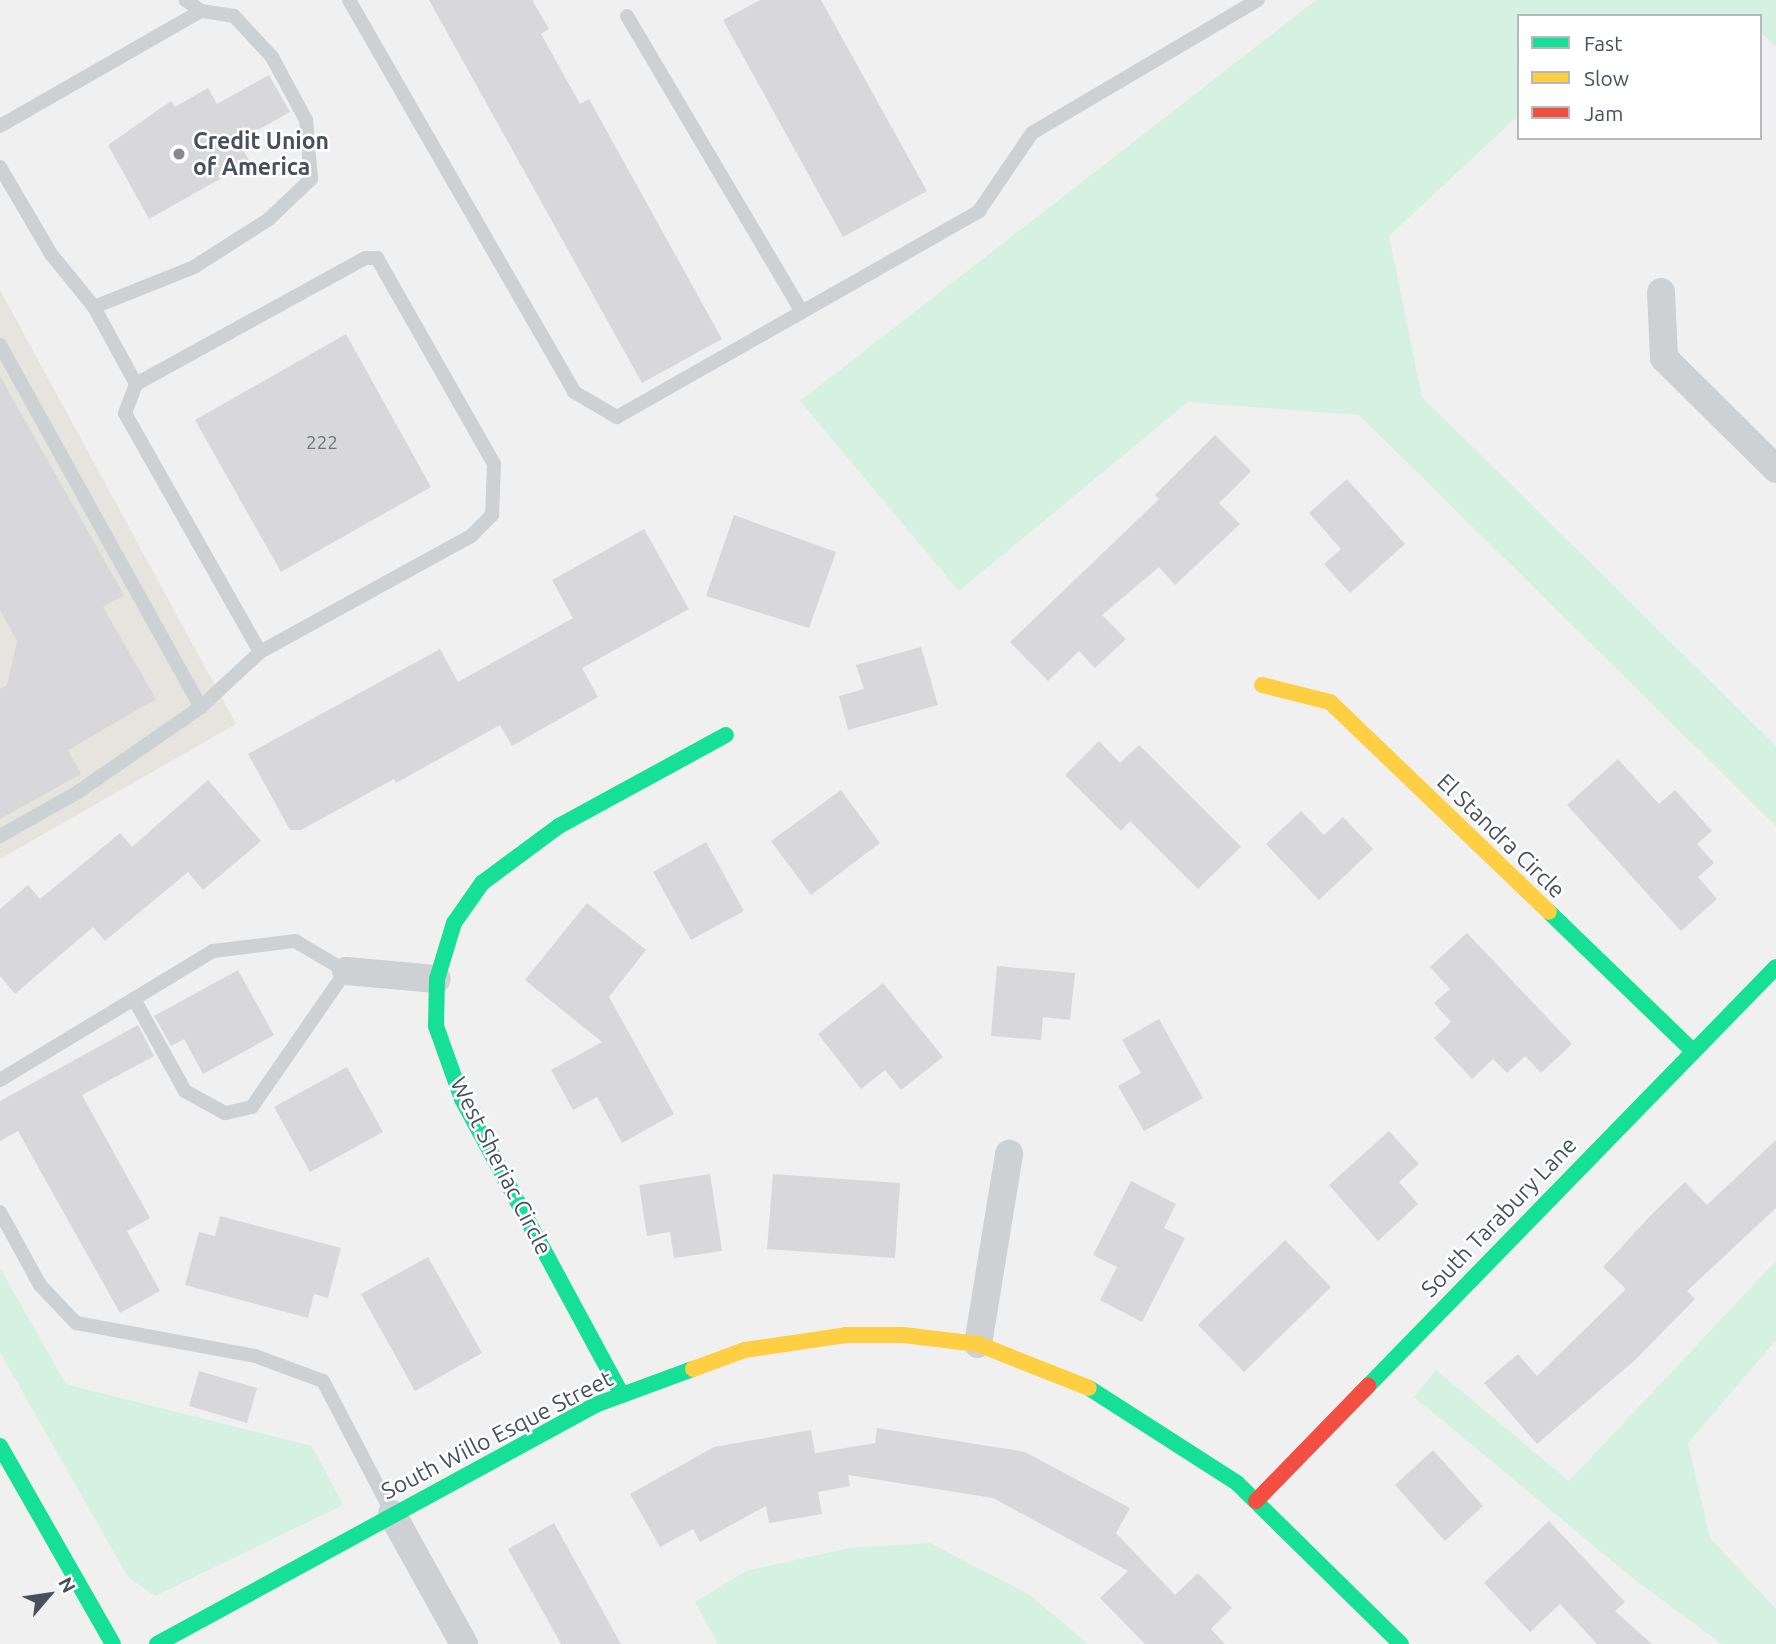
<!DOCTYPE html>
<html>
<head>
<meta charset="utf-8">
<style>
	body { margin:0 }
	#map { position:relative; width:1776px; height:1644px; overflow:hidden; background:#f1f0f0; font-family:Ubuntu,sans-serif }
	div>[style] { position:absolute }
	.commercial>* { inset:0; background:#e6e4de }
	.green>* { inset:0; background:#d4f1e1 }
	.building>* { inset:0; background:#d8d8da }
	.lane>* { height:14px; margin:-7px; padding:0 7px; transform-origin:7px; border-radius:7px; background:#ced1d4 }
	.street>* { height:28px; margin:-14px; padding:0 14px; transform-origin:14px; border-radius:14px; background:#ced1d4 }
	.fast>* { height:16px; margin:-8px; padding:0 8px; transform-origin:8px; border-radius:8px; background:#16e098 }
	.slow>* { height:16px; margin:-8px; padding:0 8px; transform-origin:8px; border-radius:8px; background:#ffcf43 }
	.jam>* { height:16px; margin:-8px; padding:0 8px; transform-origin:8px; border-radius:8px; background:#f24e42 }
	.dots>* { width:19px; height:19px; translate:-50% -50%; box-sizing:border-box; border:4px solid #fff; border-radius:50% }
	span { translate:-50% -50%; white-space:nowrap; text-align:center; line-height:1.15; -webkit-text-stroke:5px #fff; paint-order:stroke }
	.number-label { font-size:19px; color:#6d747e }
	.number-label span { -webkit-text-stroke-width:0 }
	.poi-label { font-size:23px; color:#47515e; font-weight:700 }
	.left { translate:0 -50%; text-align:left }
	.street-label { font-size:23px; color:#47515e }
	.legend { position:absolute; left:1517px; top:14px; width:245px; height:126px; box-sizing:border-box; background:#fff; border:2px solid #b5b9bf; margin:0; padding:9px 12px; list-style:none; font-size:21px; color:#47515e }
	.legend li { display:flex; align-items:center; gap:14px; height:35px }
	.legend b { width:35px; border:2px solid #b5b9bf }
	.north { position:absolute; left:14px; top:1560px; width:70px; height:70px; -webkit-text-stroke:5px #fff; paint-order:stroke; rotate:61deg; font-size:19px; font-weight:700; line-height:28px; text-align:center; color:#47515e }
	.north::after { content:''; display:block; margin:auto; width:24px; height:32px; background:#47515e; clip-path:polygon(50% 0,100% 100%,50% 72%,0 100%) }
</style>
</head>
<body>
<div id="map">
	<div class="commercial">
		<div style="clip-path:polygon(0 290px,236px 724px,0 859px)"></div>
	</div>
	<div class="green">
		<div style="clip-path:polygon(1316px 0,1776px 0,1776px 47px,1760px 32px,1760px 16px,1519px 16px,1519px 115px,1389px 236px,1422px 397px,1776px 746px,1776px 826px,1359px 415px,1188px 402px,959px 591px,800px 401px)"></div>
		<div style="clip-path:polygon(1776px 1261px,1776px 1340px,1688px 1443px,1710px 1538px,1776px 1609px,1776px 1644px,1722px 1644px,1635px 1580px,1414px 1397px,1436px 1370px,1569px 1481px)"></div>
		<div style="clip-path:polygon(0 1268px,66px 1384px,312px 1446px,343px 1505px,155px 1596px,128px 1577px,0 1352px)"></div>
		<div style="clip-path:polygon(930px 1543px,1030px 1595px,1088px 1644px,718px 1644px,695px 1602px,746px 1571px,849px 1548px)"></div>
	</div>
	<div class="building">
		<div style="clip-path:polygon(429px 0,532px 0,549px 29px,541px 34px,580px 104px,589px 99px,722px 339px,642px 383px)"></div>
		<div style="clip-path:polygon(760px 0,821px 0,927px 191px,843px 237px,723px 20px)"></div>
		<div style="clip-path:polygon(269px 75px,290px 112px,238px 141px,250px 162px,149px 219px,108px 145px,171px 101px,175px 107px,208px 88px,217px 104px)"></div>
		<div style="clip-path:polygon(346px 334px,431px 487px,281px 572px,195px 420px)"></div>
		<div style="clip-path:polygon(0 376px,124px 595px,103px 607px,156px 699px,68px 750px,81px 774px,0 819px,0 689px,7px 685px,17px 641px,0 610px)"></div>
		<div style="clip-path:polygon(1215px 435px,1251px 471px,1219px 503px,1240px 524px,1175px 585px,1159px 567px,1102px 615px,1126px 639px,1095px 668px,1079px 651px,1048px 681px,1010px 642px,1159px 499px,1155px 495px)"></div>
		<div style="clip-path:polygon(1347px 479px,1405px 544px,1350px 593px,1324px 564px,1341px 549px,1309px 513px)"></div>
		<div style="clip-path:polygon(734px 515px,836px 552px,809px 628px,706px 596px)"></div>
		<div style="clip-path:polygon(644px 529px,689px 609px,582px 668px,598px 697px,512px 746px,500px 725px,396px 783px,394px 779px,301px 830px,290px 830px,248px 754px,440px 649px,458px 682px,573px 618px,552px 580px)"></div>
		<div style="clip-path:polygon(921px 647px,938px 705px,848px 730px,839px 696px,864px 689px,856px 665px)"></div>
		<div style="clip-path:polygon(1099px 741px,1120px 763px,1139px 745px,1241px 847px,1198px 889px,1130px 821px,1121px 831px,1065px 775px)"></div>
		<div style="clip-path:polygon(1618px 759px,1659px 804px,1675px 790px,1712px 831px,1697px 844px,1714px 863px,1698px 877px,1717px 899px,1681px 931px,1567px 805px)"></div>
		<div style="clip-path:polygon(208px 780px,261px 841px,203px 890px,188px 872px,105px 941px,93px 927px,15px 994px,0 976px,0 909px,28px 885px,40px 899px,120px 833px,132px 847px)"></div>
		<div style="clip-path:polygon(841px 790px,880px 843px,811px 895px,771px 841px)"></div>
		<div style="clip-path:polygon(1301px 811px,1324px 835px,1343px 817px,1373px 849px,1319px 900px,1266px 844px)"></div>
		<div style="clip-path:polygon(706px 842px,744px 911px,691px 940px,653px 872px)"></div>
		<div style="clip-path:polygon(587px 903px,646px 950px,609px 997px,674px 1114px,622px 1143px,597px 1097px,573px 1110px,551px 1070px,602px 1042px,525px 980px)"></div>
		<div style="clip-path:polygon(1467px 933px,1572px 1044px,1541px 1073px,1525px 1056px,1507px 1073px,1493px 1059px,1472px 1079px,1434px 1038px,1451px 1022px,1434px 1003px,1450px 989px,1430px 967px)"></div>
		<div style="clip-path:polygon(997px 966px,1075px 973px,1070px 1020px,1043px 1017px,1041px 1040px,991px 1036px)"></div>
		<div style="clip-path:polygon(238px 970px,274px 1035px,203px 1074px,184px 1039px,171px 1046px,154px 1016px)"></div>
		<div style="clip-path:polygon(883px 983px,943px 1057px,901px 1090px,885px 1070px,861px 1089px,818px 1034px)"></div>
		<div style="clip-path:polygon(1159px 1019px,1203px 1098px,1144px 1131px,1118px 1086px,1141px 1073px,1122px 1040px)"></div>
		<div style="clip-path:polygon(138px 1025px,154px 1056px,82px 1095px,150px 1218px,127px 1231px,160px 1291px,120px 1313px,18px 1131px,0 1141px,0 1101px)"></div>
		<div style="clip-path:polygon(347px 1067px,383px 1132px,310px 1172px,274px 1107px)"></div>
		<div style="clip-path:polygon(1389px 1131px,1419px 1164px,1399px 1182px,1418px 1204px,1378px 1241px,1329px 1185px)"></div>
		<div style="clip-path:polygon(1776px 1140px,1776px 1208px,1687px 1291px,1695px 1299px,1634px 1361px,1537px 1444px,1484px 1383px,1518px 1354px,1537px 1376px,1626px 1289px,1603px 1267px,1652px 1214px,1685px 1182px,1707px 1205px)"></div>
		<div style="clip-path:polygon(710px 1174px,722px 1251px,674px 1258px,670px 1232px,647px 1236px,639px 1185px)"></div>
		<div style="clip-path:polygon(773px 1174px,900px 1183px,895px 1258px,767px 1249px)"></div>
		<div style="clip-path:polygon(1131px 1181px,1176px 1204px,1164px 1228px,1185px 1238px,1142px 1322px,1100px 1300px,1117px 1267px,1093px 1255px)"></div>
		<div style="clip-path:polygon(220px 1216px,341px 1248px,328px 1298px,314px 1294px,308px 1318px,185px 1285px,199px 1232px,215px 1236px)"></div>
		<div style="clip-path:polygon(1285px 1240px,1331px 1287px,1244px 1372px,1198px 1325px)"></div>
		<div style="clip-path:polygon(428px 1257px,482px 1353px,415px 1391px,361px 1294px)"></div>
		<div style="clip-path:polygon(199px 1371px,257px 1388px,247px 1423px,189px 1406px)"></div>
		<div style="clip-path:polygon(877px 1428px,1025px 1452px,1130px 1508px,1116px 1533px,1175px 1595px,1198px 1573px,1232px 1608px,1211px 1629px,1225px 1644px,1145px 1644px,1100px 1598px,1128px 1571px,993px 1498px,848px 1475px,850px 1486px,818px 1492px,822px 1514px,769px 1523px,766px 1506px,700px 1542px,693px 1529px,660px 1547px,630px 1494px,714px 1447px,811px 1430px,815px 1453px,875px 1443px)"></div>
		<div style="clip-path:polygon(1433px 1450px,1483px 1506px,1445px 1541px,1395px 1485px)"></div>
		<div style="clip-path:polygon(1549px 1521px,1625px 1602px,1615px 1611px,1652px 1644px,1597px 1644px,1560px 1604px,1530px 1632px,1484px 1583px)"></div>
		<div style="clip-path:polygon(554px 1523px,621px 1644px,561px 1644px,508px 1549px)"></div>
	</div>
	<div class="lane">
		<div style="left:349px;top:0;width:452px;rotate:60.1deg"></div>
		<div style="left:574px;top:392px;width:50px;rotate:30.2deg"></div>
		<div style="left:617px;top:417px;width:417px;rotate:-29.6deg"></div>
		<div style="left:979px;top:211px;width:94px;rotate:-55.8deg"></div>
		<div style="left:1032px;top:133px;width:262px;rotate:-30.5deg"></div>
		<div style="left:627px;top:16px;width:344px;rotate:59.4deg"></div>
		<div style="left:0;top:126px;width:232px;rotate:-29.8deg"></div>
		<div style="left:0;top:167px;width:101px;rotate:59.6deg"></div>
		<div style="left:51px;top:254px;width:68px;rotate:50.9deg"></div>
		<div style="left:94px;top:307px;width:108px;rotate:-21.8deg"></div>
		<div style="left:194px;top:267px;width:89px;rotate:-32.6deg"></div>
		<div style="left:269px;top:219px;width:58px;rotate:-43.6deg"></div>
		<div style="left:311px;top:179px;width:59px;rotate:-94.8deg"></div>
		<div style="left:306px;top:120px;width:72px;rotate:-118.4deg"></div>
		<div style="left:272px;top:57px;width:56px;rotate:-132.8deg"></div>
		<div style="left:234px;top:16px;width:33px;rotate:-171deg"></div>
		<div style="left:201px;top:11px;width:19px;rotate:-144deg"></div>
		<div style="left:94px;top:307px;width:88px;rotate:61.4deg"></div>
		<div style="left:136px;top:384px;width:261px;rotate:-28.8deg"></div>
		<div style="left:365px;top:258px;width:12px"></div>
		<div style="left:377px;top:258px;width:237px;rotate:60.4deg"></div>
		<div style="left:494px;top:464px;width:51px;rotate:92.2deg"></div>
		<div style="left:492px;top:515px;width:30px;rotate:135deg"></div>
		<div style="left:471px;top:536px;width:241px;rotate:151.2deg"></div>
		<div style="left:260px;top:652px;width:274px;rotate:-119.5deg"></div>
		<div style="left:125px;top:413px;width:31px;rotate:-69deg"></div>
		<div style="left:0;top:345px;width:414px;rotate:61deg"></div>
		<div style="left:201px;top:707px;width:150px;rotate:145.4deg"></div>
		<div style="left:78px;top:792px;width:90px;rotate:150.6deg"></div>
		<div style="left:201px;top:707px;width:81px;rotate:-43deg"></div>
		<div style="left:0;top:1080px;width:249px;rotate:-31.2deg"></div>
		<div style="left:213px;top:951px;width:83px;rotate:-7deg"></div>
		<div style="left:295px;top:941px;width:59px;rotate:30.5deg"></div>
		<div style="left:346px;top:971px;width:165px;rotate:124.7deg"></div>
		<div style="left:252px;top:1107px;width:28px;rotate:167deg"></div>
		<div style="left:225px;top:1113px;width:46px;rotate:-151.2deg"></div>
		<div style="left:185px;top:1091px;width:105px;rotate:-119deg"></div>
		<div style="left:0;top:1212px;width:83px;rotate:61.3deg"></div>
		<div style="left:40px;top:1285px;width:52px;rotate:46.5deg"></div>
		<div style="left:76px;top:1323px;width:182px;rotate:10.4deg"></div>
		<div style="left:255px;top:1356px;width:72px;rotate:20.2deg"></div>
		<div style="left:323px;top:1381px;width:149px;rotate:62.4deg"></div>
	</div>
	<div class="street">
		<div style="left:1661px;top:292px;width:66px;rotate:87.4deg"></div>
		<div style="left:1664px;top:358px;width:158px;rotate:44.7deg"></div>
		<div style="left:346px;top:971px;width:91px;rotate:5deg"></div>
		<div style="left:978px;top:1344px;width:193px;rotate:-80.7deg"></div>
		<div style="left:392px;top:1514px;width:149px;rotate:61deg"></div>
	</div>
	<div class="fast">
		<div style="left:1549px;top:912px;width:200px;rotate:44deg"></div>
		<div style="left:1368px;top:1386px;width:585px;rotate:-45.76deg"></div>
		<div style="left:1089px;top:1388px;width:176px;rotate:32.7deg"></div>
		<div style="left:1237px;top:1483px;width:230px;rotate:44.5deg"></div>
		<div style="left:622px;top:1395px;width:336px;rotate:-118.4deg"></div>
		<div style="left:462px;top:1099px;width:77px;rotate:-109.6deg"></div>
		<div style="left:436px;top:1026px;width:47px;rotate:-88.8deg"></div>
		<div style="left:437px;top:979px;width:59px;rotate:-73.1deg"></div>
		<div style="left:454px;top:923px;width:49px;rotate:-55deg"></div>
		<div style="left:482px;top:883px;width:96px;rotate:-36.5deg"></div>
		<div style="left:559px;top:826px;width:190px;rotate:-28.6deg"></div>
		<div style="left:0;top:1446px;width:228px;rotate:60.3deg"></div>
		<div style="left:157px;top:1644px;width:499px;rotate:-28.6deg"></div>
		<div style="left:595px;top:1405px;width:104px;rotate:-20.2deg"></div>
	</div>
	<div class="slow">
		<div style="left:1262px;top:685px;width:70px;rotate:14deg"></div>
		<div style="left:1330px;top:702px;width:303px;rotate:43.8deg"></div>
		<div style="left:693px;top:1369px;width:55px;rotate:-20.1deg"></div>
		<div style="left:745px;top:1350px;width:102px;rotate:-8.4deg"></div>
		<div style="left:846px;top:1335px;width:57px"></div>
		<div style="left:903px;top:1335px;width:76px;rotate:6.8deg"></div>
		<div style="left:978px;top:1344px;width:119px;rotate:21.6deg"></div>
	</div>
	<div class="jam">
		<div style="left:1256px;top:1501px;width:161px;rotate:-45.8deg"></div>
	</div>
	<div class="dots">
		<div style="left:179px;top:154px;background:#828991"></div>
	</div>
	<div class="number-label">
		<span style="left:322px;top:443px">222</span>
	</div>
	<div class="poi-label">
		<span class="left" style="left:193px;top:154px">Credit Union<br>of America</span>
	</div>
	<div class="street-label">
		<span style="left:1501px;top:836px;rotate:44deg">El Standra Circle</span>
		<span style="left:501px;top:1166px;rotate:63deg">West Sheriac Circle</span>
		<span style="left:1499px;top:1217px;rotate:-46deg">South Tarabury Lane</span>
		<span style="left:497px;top:1435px;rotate:-27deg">South Willo Esque Street</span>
	</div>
	<ul class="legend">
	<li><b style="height:9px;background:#16e098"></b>Fast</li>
	<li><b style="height:9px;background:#ffcf43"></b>Slow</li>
	<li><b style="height:9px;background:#f24e42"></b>Jam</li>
	</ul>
	<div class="north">N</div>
</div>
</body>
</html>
